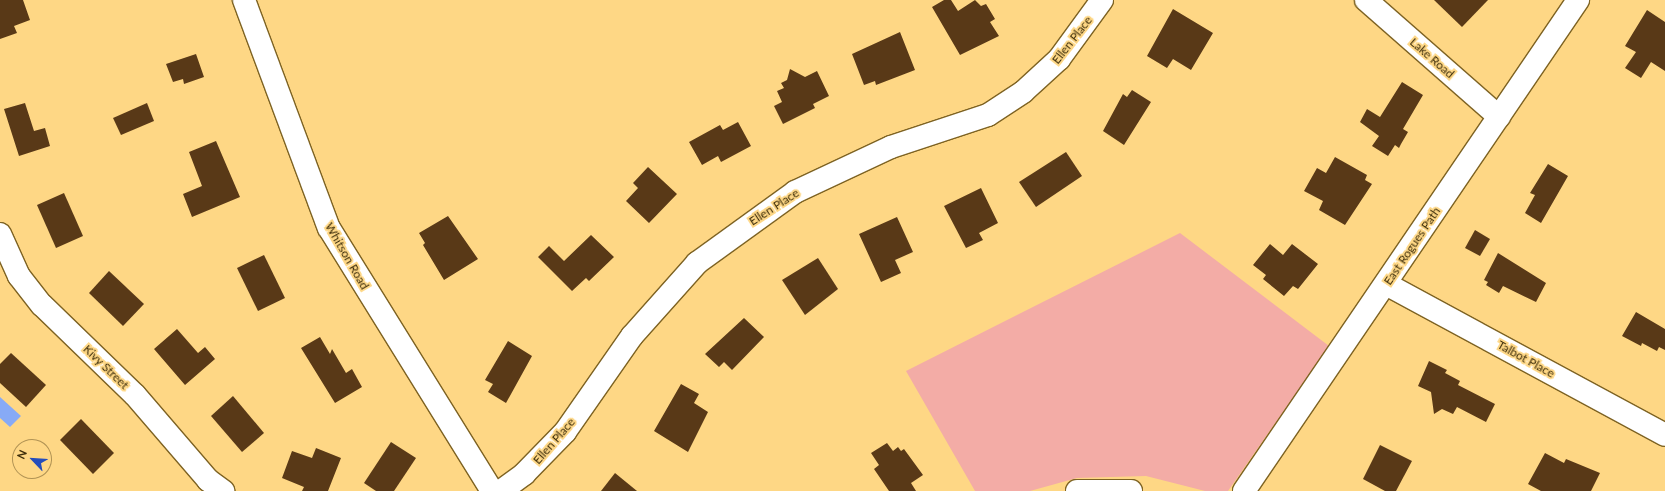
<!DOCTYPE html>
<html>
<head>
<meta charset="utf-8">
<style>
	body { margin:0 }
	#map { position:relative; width:1665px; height:491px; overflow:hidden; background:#fed785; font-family:Lato,sans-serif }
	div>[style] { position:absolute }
	.green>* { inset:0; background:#f3aca6 }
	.water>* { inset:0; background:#87aaf6 }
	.building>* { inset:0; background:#593917 }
	.roads { filter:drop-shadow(1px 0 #7e6323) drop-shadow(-1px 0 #7e6323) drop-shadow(0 1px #7e6323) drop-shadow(0 -1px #7e6323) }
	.minor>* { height:22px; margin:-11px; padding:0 11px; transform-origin:11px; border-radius:11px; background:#fff }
	.tertiary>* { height:22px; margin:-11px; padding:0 11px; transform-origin:11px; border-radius:11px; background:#fff }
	span { translate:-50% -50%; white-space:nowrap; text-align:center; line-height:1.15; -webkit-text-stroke:4px #fed785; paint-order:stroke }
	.street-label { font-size:12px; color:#3e2e0b }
	.north { position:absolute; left:12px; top:439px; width:40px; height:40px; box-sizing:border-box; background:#fed785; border:1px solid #b19354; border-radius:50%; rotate:295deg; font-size:11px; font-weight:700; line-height:16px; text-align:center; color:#3e2e0b }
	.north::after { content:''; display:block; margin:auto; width:14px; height:18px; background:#254dbb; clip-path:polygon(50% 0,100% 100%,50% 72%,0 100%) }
</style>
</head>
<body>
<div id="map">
	<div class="green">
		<div style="clip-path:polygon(1180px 233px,1329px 346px,1228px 491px,1205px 491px,1146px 476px,1077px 478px,1030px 491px,975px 491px,906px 371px)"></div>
	</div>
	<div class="water">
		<div style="clip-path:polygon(0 397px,21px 416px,10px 427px,0 418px)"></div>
	</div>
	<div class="building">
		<div style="clip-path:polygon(0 0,23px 0,30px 20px,14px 26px,17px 33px,0 39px)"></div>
		<div style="clip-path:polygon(944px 0,951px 0,958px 11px,975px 0,981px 6px,986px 4px,995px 19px,990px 22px,999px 36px,960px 55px,932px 7px)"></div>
		<div style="clip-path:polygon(1434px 0,1488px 0,1462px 27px)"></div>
		<div style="clip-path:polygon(1173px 9px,1213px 33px,1191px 70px,1173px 59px,1167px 68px,1147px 56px)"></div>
		<div style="clip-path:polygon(1647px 10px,1665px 22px,1665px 71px,1651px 62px,1641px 78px,1625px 68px,1636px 52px,1625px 46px)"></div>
		<div style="clip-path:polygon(900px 32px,915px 70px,876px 85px,875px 81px,864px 85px,852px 54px)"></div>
		<div style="clip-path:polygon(196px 54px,204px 77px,184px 84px,183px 79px,173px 82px,166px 64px)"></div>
		<div style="clip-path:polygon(790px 69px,805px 77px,817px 71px,829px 96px,813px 104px,815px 108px,783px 124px,774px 106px,782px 102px,777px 91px,784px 88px,781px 83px,787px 80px)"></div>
		<div style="clip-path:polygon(1402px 82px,1423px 95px,1403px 129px,1408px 132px,1401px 144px,1399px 148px,1395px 145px,1388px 156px,1372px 146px,1379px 136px,1360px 122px,1367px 109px,1380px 117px)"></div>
		<div style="clip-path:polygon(1132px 90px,1151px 102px,1124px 145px,1103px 131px,1123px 94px,1127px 97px)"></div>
		<div style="clip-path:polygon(25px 103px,34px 131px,45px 128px,50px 146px,19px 156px,4px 109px)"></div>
		<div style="clip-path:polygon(147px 103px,154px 121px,121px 135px,113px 118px)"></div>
		<div style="clip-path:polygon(738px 122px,751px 146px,721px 162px,718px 156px,702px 165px,689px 142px,720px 125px,723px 130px)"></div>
		<div style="clip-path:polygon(216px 141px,240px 197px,192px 217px,183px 194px,202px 186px,189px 152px)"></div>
		<div style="clip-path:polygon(1066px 152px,1082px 176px,1036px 207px,1019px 182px)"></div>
		<div style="clip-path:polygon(1335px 157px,1367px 175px,1365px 180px,1372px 184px,1345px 225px,1319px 210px,1323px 201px,1304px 191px,1317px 168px,1326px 173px)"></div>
		<div style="clip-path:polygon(1548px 164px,1568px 176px,1541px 223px,1525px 213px,1535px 195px,1530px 193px)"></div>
		<div style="clip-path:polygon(648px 167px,677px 194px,649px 223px,626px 201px,638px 188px,633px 183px)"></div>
		<div style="clip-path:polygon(981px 188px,998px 223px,979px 233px,983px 240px,966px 248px,944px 206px)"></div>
		<div style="clip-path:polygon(64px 193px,83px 236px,56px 248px,37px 205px)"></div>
		<div style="clip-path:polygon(448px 216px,478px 259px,444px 280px,423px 245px,425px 243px,419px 233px)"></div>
		<div style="clip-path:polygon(897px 217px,913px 252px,895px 260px,901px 273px,881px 282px,859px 234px)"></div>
		<div style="clip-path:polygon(1475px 230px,1490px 239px,1480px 256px,1465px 248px)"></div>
		<div style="clip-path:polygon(591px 235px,614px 257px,589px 281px,586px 278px,572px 291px,538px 257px,549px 246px,564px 261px)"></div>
		<div style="clip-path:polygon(1270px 244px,1283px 255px,1292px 244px,1318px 264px,1298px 289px,1293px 286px,1284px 296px,1263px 279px,1266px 275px,1253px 265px)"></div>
		<div style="clip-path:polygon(1498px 253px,1546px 283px,1536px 302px,1503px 286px,1499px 293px,1486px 285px,1488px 282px,1484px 280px)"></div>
		<div style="clip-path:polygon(264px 255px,285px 298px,258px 311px,237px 268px)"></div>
		<div style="clip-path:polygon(818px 258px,838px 289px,805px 315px,782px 280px)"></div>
		<div style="clip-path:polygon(109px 271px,144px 304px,123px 326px,89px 293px)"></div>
		<div style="clip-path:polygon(1636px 312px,1665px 329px,1665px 350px,1659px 347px,1657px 351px,1642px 343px,1641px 346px,1622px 336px)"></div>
		<div style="clip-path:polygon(744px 318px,764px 337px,732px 370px,724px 362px,719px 367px,705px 354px)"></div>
		<div style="clip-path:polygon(177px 329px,198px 353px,205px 347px,215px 359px,185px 385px,154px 349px)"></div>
		<div style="clip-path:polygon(320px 337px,330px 354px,332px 349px,346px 373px,352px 369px,362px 387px,335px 403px,301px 348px)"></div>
		<div style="clip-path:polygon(508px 341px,532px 356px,506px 403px,488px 392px,493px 384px,485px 380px)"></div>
		<div style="clip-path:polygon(11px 353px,46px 385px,26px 407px,0 383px,0 364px)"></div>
		<div style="clip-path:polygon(1429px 361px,1447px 370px,1445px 373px,1460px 381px,1458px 385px,1495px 404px,1486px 422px,1457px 407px,1453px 414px,1442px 409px,1434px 414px,1431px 392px,1418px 386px)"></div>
		<div style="clip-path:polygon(681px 384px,699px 394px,694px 403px,708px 412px,688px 452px,654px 431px)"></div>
		<div style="clip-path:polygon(233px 396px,264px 433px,242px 452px,211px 416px)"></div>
		<div style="clip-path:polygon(81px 419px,114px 453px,93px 474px,60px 440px)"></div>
		<div style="clip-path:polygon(391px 442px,416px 458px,394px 491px,376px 491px,364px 483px)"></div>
		<div style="clip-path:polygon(887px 443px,893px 451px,898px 447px,901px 451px,904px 449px,923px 475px,911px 483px,916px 491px,889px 491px,874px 469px,879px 465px,871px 453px)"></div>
		<div style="clip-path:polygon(1380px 445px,1412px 461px,1396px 491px,1385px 491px,1363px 479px)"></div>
		<div style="clip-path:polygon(316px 448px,341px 458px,328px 491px,302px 491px,304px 487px,282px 478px,292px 451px,312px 458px)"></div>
		<div style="clip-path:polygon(1545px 453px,1564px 463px,1566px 459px,1600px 473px,1591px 491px,1541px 491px,1528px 484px)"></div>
		<div style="clip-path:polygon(615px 473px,637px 491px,601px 491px)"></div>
	</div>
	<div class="roads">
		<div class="minor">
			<div style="left:244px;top:0;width:243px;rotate:69.6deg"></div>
			<div style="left:329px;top:228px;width:309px;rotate:58.2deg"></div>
			<div style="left:1366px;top:0;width:177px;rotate:41.3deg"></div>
			<div style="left:0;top:234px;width:46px;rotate:65.7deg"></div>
			<div style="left:19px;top:276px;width:37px;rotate:52deg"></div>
			<div style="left:42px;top:305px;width:129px;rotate:44.1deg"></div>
			<div style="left:135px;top:395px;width:112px;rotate:49.3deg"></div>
			<div style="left:208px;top:480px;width:19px;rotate:36deg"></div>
			<div style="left:1386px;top:284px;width:317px;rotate:28.4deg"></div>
			<div style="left:501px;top:491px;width:29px;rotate:-36deg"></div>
			<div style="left:524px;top:474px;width:59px;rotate:-45.7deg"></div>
			<div style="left:565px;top:432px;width:117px;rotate:-55.1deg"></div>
			<div style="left:632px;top:336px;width:98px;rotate:-48.3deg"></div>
			<div style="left:697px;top:263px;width:121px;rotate:-35.9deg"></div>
			<div style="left:795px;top:192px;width:106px;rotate:-25.1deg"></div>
			<div style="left:891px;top:147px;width:102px;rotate:-18.3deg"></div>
			<div style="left:988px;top:115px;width:42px;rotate:-33.3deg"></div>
			<div style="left:1023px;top:92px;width:49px;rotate:-42.5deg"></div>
			<div style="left:1059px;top:59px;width:73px;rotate:-53.9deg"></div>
			<div style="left:1077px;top:491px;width:54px"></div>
		</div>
		<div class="tertiary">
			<div style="left:1244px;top:491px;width:594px;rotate:-55.77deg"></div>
		</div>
	</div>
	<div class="street-label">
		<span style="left:1072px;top:40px;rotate:-52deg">Ellen Place</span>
		<span style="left:1432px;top:58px;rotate:41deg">Lake Road</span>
		<span style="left:774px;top:207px;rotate:-33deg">Ellen Place</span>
		<span style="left:1412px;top:246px;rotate:-56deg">East Rogues Path</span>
		<span style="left:347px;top:256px;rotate:60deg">Whitson Road</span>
		<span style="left:1526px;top:359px;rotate:29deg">Talbot Place</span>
		<span style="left:106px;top:367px;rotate:44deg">Kivy Street</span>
		<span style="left:554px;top:441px;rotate:-49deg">Ellen Place</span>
	</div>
	<div class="north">N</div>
</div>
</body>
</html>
